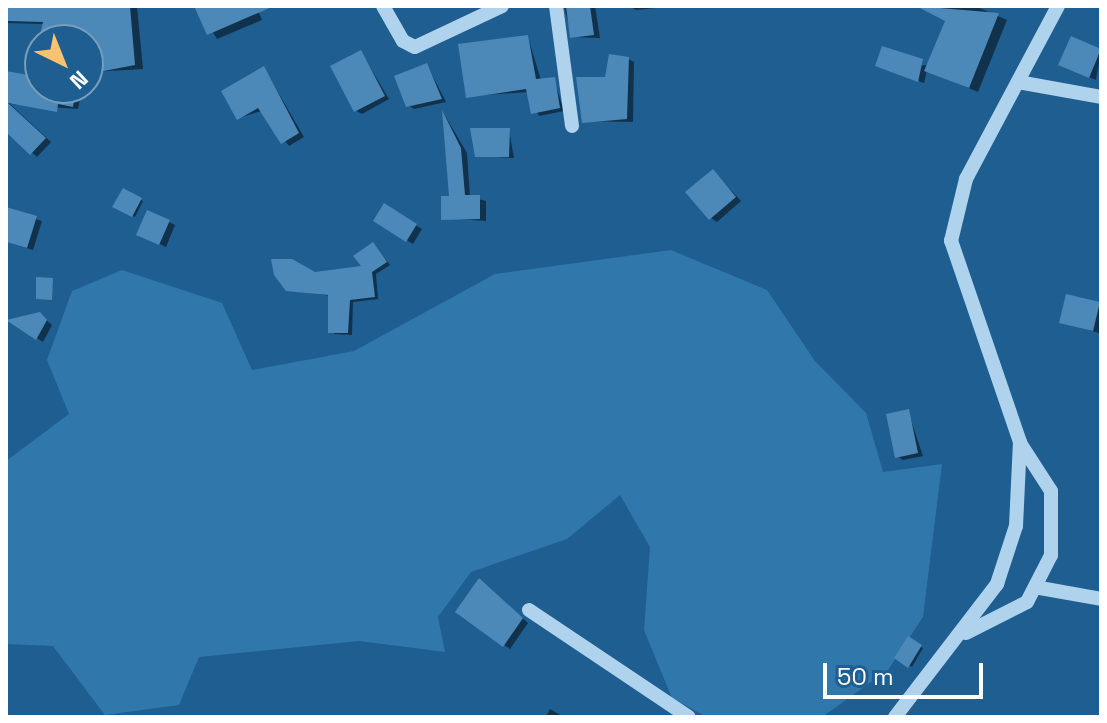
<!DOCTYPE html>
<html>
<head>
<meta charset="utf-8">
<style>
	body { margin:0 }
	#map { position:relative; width:1107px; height:723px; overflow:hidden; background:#1f5e90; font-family:"Space Grotesk",sans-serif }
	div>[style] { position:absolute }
	.green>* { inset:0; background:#3077ac }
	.shadow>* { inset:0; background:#0007 }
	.building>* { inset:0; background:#4c89b9 }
	.minor>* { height:14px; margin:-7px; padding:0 7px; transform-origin:7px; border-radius:7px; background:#b0d3ed }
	span { translate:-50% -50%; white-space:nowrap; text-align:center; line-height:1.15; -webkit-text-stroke:7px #1f5e90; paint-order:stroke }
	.frame { position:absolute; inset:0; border:8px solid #fff; pointer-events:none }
	.north { position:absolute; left:24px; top:24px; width:80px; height:80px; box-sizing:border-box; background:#1f5e90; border:2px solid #799ebc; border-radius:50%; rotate:137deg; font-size:22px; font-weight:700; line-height:32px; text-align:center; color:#fff }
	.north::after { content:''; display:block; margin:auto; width:28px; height:36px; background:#fbc270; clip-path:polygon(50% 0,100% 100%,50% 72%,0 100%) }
	.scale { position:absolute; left:823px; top:663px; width:160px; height:36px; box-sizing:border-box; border:4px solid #fff; border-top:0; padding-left:10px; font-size:24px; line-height:28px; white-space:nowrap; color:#fff; -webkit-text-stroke:6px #1f5e90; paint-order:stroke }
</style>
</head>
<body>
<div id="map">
	<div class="green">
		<div style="clip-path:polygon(671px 250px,767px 290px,815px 361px,866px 413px,883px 472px,942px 464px,923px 617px,888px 670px,822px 717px,707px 717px,672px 698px,644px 630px,650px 547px,620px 495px,567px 539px,471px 572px,438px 617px,445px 652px,359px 641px,199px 657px,179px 705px,105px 715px,53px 646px,6px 644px,6px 461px,69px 414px,47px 360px,72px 291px,122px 270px,222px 303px,252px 370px,354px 351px,495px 274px)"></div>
	</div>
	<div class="shadow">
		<div style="clip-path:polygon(29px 6px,69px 6px,63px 40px,41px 40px,44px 24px,6px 23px,6px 10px,29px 19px)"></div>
		<div style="clip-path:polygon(79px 6px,137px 6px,143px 69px,91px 72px)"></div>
		<div style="clip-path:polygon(197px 6px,256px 6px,262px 20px,217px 39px)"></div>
		<div style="clip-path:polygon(564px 6px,595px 6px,600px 38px,572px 37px)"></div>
		<div style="clip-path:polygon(675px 6px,636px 10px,629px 6px)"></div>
		<div style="clip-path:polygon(918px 6px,975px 6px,1007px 20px,978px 92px,927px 70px,924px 83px,884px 68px,929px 65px,948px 21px)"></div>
		<div style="clip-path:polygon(528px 37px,541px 80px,555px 82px,564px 111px,539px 116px,529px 92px,468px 96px)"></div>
		<div style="clip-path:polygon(1072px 38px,1101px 51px,1096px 80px,1066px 68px)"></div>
		<div style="clip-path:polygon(40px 47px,40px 88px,82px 89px,78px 109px,10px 104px,51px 142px,37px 157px,6px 129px,6px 71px,34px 78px)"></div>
		<div style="clip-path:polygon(361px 52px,389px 99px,362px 114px,355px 110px)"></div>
		<div style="clip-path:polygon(628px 59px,634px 62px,633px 122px,584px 121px)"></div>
		<div style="clip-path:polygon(427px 65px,446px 102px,414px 109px,408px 105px)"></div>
		<div style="clip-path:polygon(264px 68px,304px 137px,289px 146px,262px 111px,238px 118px)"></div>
		<div style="clip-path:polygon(444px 114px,467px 153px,470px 197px,486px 201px,486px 221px,443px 218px,451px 198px)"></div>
		<div style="clip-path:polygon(509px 130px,514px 158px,477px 156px)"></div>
		<div style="clip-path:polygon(713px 171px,741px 201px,717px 222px,711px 218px)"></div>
		<div style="clip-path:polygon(124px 191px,143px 201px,135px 217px,115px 206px)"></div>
		<div style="clip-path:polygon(384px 206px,422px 229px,413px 244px,376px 221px)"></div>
		<div style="clip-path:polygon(6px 209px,42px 221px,33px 250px,6px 242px)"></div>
		<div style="clip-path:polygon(148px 212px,175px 225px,166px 247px,145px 237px)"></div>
		<div style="clip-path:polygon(373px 244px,390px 265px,376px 274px,378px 299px,353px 302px,352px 335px,334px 334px,330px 296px,287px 289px,315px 274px,366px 267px)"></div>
		<div style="clip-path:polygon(1099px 304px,1099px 333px,1061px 322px)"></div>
		<div style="clip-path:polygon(39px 314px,52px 325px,43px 342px,9px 320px)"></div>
		<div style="clip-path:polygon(908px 411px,923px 456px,903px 460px,897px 456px)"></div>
		<div style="clip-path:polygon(480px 580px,528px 623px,510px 649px,504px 645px)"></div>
		<div style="clip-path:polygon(908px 639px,923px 648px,912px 667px,897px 658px)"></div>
		<div style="clip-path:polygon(550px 709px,564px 717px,546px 717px)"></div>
	</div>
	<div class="building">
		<div style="clip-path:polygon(7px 6px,130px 6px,135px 65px,88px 74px,88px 40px,39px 40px,43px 22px,7px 21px)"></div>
		<div style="clip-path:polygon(194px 6px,274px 6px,207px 35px)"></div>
		<div style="clip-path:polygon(566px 6px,590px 6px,594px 35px,570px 38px)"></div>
		<div style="clip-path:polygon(916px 6px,999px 13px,969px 88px,924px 71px,945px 21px)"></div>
		<div style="clip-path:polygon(528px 35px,536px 79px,555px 77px,560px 108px,531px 114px,526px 89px,466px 98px,458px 44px)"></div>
		<div style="clip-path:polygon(1071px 36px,1101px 49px,1089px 78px,1058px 65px)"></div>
		<div style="clip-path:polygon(882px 46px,923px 59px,918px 82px,875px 66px)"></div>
		<div style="clip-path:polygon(361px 50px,385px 96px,354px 112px,330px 66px)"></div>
		<div style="clip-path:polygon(609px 54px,629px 57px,627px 119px,582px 123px,576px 77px,605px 77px)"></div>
		<div style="clip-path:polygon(427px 63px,442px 99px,406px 107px,394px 76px)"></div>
		<div style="clip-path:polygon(264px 66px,299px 133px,281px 144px,258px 108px,237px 120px,221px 91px)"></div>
		<div style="clip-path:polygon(6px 71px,40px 77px,40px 88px,76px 88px,73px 107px,58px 104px,57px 112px,8px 103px,46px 138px,30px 155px,6px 132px)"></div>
		<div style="clip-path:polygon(442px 110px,461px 148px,465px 195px,480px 195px,480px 219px,441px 220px,441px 196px,449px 196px)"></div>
		<div style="clip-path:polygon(470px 128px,510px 128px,509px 157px,475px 157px)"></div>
		<div style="clip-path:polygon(713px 169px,736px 197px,709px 220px,685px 192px)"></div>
		<div style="clip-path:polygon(123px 188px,142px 198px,132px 217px,112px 207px)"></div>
		<div style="clip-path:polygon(384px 203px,417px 224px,406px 242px,373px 221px)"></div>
		<div style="clip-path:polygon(6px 207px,37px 216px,27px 248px,6px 242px)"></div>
		<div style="clip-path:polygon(147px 210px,170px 220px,159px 245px,136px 235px)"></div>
		<div style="clip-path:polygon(373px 242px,387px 262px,372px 272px,375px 297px,350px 300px,348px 333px,328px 333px,328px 295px,286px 291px,274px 275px,271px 259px,292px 259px,315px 272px,361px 266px,353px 256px)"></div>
		<div style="clip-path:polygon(36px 277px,53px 278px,52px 300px,36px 299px)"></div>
		<div style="clip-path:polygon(1066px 294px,1100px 302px,1093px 331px,1059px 323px)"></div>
		<div style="clip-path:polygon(40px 312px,47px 320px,36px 340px,6px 320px)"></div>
		<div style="clip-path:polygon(909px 409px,918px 453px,895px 458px,886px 414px)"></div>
		<div style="clip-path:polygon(479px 578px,523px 618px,503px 647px,455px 612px)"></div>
		<div style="clip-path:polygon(908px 636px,922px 645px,908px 668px,894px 658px)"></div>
	</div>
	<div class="minor">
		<div style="left:383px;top:6px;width:40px;rotate:60.3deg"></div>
		<div style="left:403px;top:41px;width:13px;rotate:27deg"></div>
		<div style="left:415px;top:47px;width:96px;rotate:-25.2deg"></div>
		<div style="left:556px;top:6px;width:121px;rotate:82.4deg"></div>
		<div style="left:1018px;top:82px;width:84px;rotate:10.2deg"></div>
		<div style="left:1040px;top:588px;width:62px;rotate:10.2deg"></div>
		<div style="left:529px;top:610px;width:192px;rotate:33.8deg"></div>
		<div style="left:966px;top:633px;width:68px;rotate:-26.9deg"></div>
		<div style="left:1027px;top:602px;width:53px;rotate:-62.9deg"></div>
		<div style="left:1051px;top:555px;width:64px;rotate:-90deg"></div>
		<div style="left:1051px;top:491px;width:57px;rotate:-122.9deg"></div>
		<div style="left:895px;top:717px;width:168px;rotate:-52.5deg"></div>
		<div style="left:997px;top:584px;width:61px;rotate:-71.9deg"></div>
		<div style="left:1016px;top:526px;width:84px;rotate:-87.3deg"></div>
		<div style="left:1020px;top:442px;width:213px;rotate:-108.9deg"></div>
		<div style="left:951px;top:241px;width:64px;rotate:-76.4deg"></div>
		<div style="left:966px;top:179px;width:196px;rotate:-62deg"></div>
	</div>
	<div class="frame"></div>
	<div class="north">N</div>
	<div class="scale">50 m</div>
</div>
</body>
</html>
